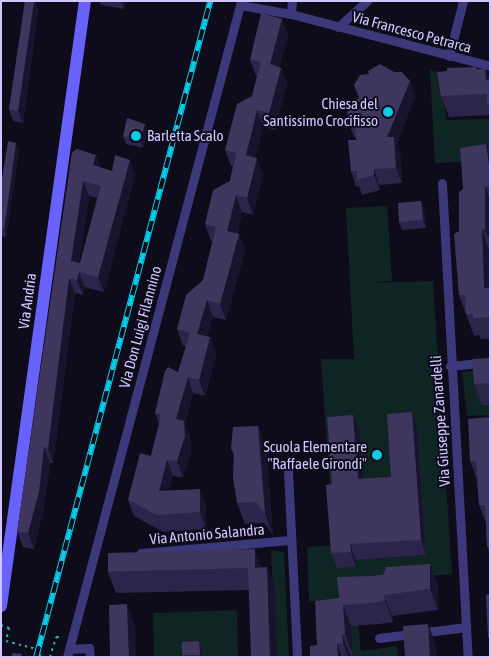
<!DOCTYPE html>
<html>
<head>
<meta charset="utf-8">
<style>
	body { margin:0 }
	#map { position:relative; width:491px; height:658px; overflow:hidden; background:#0e0b1b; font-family:"Asap Condensed",sans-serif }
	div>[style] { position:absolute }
	.green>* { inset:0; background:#0f2524 }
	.path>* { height:2px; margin-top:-1px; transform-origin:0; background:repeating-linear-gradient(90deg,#30a8a3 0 2.5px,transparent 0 6.5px) }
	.street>* { height:9px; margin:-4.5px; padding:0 4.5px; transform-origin:4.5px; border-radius:4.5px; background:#3c3879 }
	.secondary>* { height:12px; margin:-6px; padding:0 6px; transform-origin:6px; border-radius:6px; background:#6962fa }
	.rail>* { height:5.5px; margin-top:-2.75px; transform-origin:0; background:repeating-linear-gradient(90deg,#0e0b1b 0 11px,#08cde8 0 22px); box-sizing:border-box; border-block:1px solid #08cde8 }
	.wall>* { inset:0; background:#2c2449 }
	.shaded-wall>* { inset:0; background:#19132e }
	.building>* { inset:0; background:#3e365c }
	.dots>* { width:14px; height:14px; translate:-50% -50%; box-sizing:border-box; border:2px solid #0e0b1b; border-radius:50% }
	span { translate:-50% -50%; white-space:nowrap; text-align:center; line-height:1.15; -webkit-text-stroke:4px #0e0b1b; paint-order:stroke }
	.street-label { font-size:15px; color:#cfc7fd }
	.poi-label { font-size:15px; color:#cfc7fd }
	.right { translate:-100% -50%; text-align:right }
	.left { translate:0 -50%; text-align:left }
	.frame { position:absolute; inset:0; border:2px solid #cfc7fd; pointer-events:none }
</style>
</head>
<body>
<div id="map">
	<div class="green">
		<div style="clip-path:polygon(430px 70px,443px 74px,446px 120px,490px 119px,490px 161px,435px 163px)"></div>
		<div style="clip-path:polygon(evenodd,387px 206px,392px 281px,366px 283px,433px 281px,452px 574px,340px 583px,338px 602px,309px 601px,307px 547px,334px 545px,321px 359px,354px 359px,346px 208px,387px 206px,359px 430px,364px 495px,396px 492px,426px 555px,356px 560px,356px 567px,332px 500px,359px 430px)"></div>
		<div style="clip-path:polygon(490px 370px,480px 380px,481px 403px,490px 405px,490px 415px,467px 416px,462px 372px)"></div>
		<div style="clip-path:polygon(271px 550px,284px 552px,289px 657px,276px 657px)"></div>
		<div style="clip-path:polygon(237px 610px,238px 657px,154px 657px,153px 613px)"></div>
		<div style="clip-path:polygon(358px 623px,361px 651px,397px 646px,398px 657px,350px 657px,352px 644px,346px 624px)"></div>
	</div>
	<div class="path">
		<div style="left:1px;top:625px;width:9px;rotate:21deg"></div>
		<div style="left:9px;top:628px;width:13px;rotate:103deg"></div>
		<div style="left:6px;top:641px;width:35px;rotate:15deg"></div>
		<div style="left:40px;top:650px;width:5px;rotate:101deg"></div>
		<div style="left:39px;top:655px;width:8px;rotate:14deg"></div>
		<div style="left:50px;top:657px;width:21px;rotate:-73deg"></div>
		<div style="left:56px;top:637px;width:4px"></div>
	</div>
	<div class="street">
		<div style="left:291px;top:14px;width:13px;rotate:-86deg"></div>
		<div style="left:338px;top:27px;width:39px;rotate:-42deg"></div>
		<div style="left:449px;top:56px;width:57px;rotate:-75.7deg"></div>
		<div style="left:442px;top:183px;width:475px;rotate:86.9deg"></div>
		<div style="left:450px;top:366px;width:40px;rotate:-5.7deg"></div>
		<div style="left:288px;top:471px;width:186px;rotate:87.2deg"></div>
		<div style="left:141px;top:553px;width:151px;rotate:-5deg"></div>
		<div style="left:379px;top:638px;width:88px;rotate:-7.2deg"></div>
		<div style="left:69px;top:649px;width:20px;rotate:-3deg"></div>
		<div style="left:89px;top:648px;width:9px;rotate:84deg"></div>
		<div style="left:67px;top:657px;width:675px;rotate:-75.14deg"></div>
		<div style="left:240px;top:5px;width:52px;rotate:10deg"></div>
		<div style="left:291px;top:14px;width:206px;rotate:14.6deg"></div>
	</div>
	<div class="secondary">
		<div style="left:1px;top:606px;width:611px;rotate:-82.1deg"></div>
	</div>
	<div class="rail">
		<div style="left:36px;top:657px;width:679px;rotate:-75.14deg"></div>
	</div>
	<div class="wall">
		<div style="clip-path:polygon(25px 1px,35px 1px,38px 11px,23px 123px,13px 121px,9px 109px)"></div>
		<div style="clip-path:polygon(99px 1px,126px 1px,124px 9px,101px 5px)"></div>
		<div style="clip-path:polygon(282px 19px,288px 35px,279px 68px,281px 68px,287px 84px,275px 130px,263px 126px,255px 157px,263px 174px,253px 215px,242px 212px,237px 233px,239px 234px,245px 250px,226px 320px,213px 317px,207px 337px,210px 337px,216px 354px,205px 396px,193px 393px,185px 424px,190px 437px,191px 453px,183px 477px,173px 476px,169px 490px,206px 505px,206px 529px,163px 532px,134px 516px,128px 500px,151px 456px,159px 424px,155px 413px,178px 372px,186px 346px,183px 346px,177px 329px,203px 280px,213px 241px,211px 241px,205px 224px,230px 181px,233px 166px,231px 166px,225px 150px,252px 96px,257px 76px,256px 76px,250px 60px)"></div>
		<div style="clip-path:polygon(477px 69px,485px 69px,490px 80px,490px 115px,449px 117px,441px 96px,447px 71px)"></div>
		<div style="clip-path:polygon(354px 85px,415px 96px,397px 144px,400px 152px,402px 183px,379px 185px,380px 190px,362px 195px,359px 186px,356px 187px,351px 171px,356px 140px,356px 137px,354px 137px,348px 122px,355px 106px,359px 99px)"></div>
		<div style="clip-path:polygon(145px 124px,148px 132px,143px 148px,126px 144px,123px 136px)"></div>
		<div style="clip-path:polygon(evenodd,77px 149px,101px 168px,112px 171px,135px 175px,104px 292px,84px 287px,83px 295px,75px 293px,53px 463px,50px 463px,44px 507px,34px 549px,23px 547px,17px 532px,77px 149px,89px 196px,97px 198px,80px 263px,79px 263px,89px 196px)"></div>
		<div style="clip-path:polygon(19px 150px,6px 237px,1px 236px,1px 185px)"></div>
		<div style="clip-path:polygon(490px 155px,490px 339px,481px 339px,479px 335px,474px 336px,459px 295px,459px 231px,463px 189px)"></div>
		<div style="clip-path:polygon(421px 201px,424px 209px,426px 228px,402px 230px,399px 222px)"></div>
		<div style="clip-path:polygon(490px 358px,490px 405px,482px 405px,474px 384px)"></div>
		<div style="clip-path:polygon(412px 412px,417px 427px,426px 555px,356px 560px,356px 567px,337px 568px,331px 553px,353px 415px,359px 430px,362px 479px,391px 477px)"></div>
		<div style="clip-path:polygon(490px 417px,490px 555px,487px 546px,486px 523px,479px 505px,477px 480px,470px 461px)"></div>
		<div style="clip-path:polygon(258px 426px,266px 447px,273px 535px,264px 523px,245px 524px,237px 503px,234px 457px,231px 449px)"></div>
		<div style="clip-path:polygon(430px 564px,438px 585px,438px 610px,392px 616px,393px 622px,380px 624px,351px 626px,353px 655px,350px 655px,350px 657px,310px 657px,317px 645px,339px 598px,371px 576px,383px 575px)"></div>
		<div style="clip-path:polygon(261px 567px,275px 588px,249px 590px,116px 593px,108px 572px)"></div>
		<div style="clip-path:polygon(199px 641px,202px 649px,203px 657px,183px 657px,182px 655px)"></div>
	</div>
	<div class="shaded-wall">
		<div style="clip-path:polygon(34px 1px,35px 1px,38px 11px,23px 123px,18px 111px)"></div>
		<div style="clip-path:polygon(121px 1px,126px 1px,124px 9px)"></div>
		<div style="clip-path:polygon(282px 19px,288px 35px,276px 81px,270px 64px)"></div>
		<div style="clip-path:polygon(281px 68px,287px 84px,275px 130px,269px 113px)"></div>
		<div style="clip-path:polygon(485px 69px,490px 82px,486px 80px)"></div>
		<div style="clip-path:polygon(410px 81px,415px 96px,397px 144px,400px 152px,402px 183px,396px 168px,387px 137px)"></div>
		<div style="clip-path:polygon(257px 110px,263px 126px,252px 172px,246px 155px)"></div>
		<div style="clip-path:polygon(145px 124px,148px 132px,143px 148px,140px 140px)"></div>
		<div style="clip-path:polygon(16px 143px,19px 150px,6px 237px,4px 230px)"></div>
		<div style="clip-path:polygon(486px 144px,490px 155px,490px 172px)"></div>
		<div style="clip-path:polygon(96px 155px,102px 170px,93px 165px)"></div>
		<div style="clip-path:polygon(257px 158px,263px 174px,253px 215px,247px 198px)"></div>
		<div style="clip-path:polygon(130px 160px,135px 175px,104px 292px,98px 277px)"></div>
		<div style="clip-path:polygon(374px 169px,379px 185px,380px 190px,374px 175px)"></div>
		<div style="clip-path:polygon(83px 181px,89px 196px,77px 277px,71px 261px)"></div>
		<div style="clip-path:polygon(485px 186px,490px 199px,490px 241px,485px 229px)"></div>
		<div style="clip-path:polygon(236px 195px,242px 212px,233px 247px,227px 231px)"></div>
		<div style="clip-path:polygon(421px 201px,424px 209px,426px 228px,423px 220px)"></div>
		<div style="clip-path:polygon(482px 229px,489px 250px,490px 303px,484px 288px)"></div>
		<div style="clip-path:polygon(239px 234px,245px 250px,226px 320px,220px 304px)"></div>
		<div style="clip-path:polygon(79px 272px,84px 287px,83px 295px,77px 280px)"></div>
		<div style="clip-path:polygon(69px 278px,75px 293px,53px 463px,48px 448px)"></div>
		<div style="clip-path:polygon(207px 300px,213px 317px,203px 350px,197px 334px)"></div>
		<div style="clip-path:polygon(210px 337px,216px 354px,205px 396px,199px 380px)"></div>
		<div style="clip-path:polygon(188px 377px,193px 393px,185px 424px,190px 437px,191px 453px,183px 477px,177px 461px,176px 419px)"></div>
		<div style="clip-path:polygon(412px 412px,417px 427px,426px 555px,421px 540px)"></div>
		<div style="clip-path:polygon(353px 415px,359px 430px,364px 495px,358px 479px)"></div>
		<div style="clip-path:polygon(258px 426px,266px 447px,273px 535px,265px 514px)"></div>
		<div style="clip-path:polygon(44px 447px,50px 463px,44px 507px,34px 549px,28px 533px)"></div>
		<div style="clip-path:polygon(167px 460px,173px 476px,165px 507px,159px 491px)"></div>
		<div style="clip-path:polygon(200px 489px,206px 505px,206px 529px,200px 512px)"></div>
		<div style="clip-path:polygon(350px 544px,356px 560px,356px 567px,351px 552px)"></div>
		<div style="clip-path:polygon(255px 549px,262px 571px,255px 568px)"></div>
		<div style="clip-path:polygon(430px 564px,438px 585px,438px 610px,430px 589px)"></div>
		<div style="clip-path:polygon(267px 567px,275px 588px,277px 657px,270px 657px)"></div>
		<div style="clip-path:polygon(384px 595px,392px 616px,393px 622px,385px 600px)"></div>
		<div style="clip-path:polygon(127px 604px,135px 625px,136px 657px,129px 657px)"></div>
		<div style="clip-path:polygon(343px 605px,351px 626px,353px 655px,345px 634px)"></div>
		<div style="clip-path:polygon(428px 624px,436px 645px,437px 657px,430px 657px)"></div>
		<div style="clip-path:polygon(342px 634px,350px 655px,350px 657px,348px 657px,343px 643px)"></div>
		<div style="clip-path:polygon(199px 641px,202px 649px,203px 657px,201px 657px,200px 655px)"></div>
		<div style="clip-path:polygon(337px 644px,342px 657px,338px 657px)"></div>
	</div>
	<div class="building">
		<div style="clip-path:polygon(25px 1px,34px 1px,18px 111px,9px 109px)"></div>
		<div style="clip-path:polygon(261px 13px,282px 19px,270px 64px,281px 68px,269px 113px,257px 110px,246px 155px,257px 158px,247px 198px,236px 195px,227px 231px,239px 234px,220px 304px,207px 300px,197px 334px,210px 337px,199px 380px,188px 377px,176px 419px,184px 421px,185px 436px,177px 461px,167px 460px,159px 491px,200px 489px,200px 512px,157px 515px,128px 500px,140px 453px,151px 456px,161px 415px,155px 413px,165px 371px,168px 367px,178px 372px,190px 333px,177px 329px,186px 295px,203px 280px,216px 227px,205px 224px,213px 190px,230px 181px,236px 153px,225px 150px,237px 104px,252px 96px,261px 62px,250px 60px)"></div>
		<div style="clip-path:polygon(380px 64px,394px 72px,402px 72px,410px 81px,387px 137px,394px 137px,396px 168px,374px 169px,374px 175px,357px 180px,357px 171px,351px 171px,348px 140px,356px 140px,355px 122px,348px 122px,347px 106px,355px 106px,355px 101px,360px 98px,354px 85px,360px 75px,369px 74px,368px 71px)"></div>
		<div style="clip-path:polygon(476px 67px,476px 69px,485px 69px,486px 80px,490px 80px,490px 105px,487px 104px,487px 94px,441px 96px,437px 72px,447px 71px,447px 68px)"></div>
		<div style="clip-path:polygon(127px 118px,145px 124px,140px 140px,123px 136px)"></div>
		<div style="clip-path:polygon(8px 141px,16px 143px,4px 230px,1px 229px,1px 185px)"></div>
		<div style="clip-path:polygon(486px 144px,490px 172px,490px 179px,489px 186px,485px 186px,485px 229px,482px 229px,484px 288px,490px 288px,490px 317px,473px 318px,473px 314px,466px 314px,465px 295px,459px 295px,454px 234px,459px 231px,459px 192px,463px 189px,460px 148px)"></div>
		<div style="clip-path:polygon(evenodd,77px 149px,96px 155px,93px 165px,112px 171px,115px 155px,130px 160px,98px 277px,79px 272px,77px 280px,69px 278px,48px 448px,44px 447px,39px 492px,28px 533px,17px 532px,72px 152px,77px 149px,83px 181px,101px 186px,80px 263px,71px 261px,83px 181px)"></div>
		<div style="clip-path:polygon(421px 201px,423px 220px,399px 222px,398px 203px)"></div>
		<div style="clip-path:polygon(490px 358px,490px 383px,474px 384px,472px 359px)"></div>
		<div style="clip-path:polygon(412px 412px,421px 540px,350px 544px,351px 552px,331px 553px,326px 485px,332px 484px,327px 417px,353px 415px,358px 479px,391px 477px,387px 414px)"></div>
		<div style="clip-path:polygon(490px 417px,490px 547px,487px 546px,485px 505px,479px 505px,476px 461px,470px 461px,468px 419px)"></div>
		<div style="clip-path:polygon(258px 426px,265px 514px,256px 502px,237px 503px,233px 477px,234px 451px,231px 449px,233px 427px)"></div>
		<div style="clip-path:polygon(255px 549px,255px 568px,267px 567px,270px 657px,251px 657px,248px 568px,108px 572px,108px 553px)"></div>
		<div style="clip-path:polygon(430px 564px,430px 589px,384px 595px,385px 600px,373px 603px,343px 605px,345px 634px,342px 634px,343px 643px,337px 644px,338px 657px,310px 657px,310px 646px,317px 645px,315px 601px,339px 598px,337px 577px,371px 576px,383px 575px,386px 567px)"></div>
		<div style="clip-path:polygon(490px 594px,490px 637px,488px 638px,486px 595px)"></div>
		<div style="clip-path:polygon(127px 604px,129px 657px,110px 657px,109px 605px)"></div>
		<div style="clip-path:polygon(428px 624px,430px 657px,405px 657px,403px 626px)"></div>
		<div style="clip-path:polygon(199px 641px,200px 655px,182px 655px,182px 642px)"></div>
		<div style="clip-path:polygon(12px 653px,22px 654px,21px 657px,12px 657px)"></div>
	</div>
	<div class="dots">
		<div style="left:388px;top:112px;background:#08cde8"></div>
		<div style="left:136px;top:136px;background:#08cde8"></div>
		<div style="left:377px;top:455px;background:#08cde8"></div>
	</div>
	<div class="street-label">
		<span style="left:412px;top:32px;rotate:15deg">Via Francesco Petrarca</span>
		<span style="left:27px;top:301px;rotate:-82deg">Via Andria</span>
		<span style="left:140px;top:327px;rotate:-75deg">Via Don Luigi Filannino</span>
		<span style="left:440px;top:421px;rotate:-94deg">Via Giuseppe Zanardelli</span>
		<span style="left:207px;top:534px;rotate:-5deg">Via Antonio Salandra</span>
	</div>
	<div class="poi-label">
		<span class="right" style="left:378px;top:112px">Chiesa del<br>Santissimo Crocifisso</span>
		<span class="left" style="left:147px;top:136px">Barletta Scalo</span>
		<span class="right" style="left:367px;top:455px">Scuola Elementare<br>"Raffaele Girondi"</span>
	</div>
	<div class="frame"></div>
</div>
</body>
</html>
